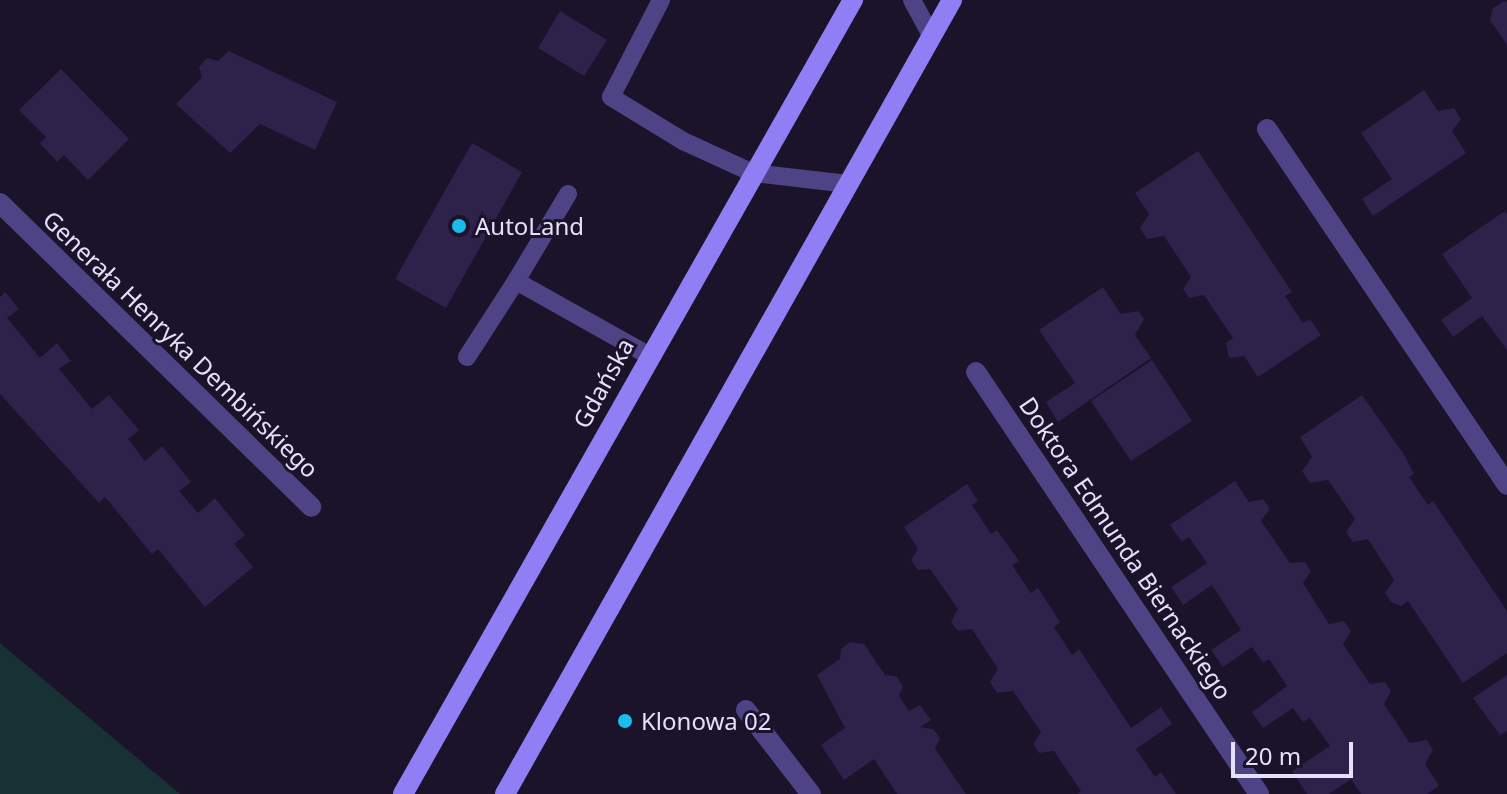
<!DOCTYPE html>
<html>
<head>
<meta charset="utf-8">
<style>
	body { margin:0 }
	#map { position:relative; width:1507px; height:794px; overflow:hidden; background:#1a132a; font-family:"Noto Sans",sans-serif }
	div>[style] { position:absolute }
	.green>* { inset:0; background:#173134 }
	.building>* { inset:0; background:#2e214a }
	.service>* { height:18px; margin:-9px; padding:0 9px; transform-origin:9px; border-radius:9px; background:#4e4385 }
	.minor>* { height:20px; margin:-10px; padding:0 10px; transform-origin:10px; border-radius:10px; background:#4e4385 }
	.secondary>* { height:20px; margin:-10px; padding:0 10px; transform-origin:10px; border-radius:10px; background:#907ef4 }
	.dots>* { width:22px; height:22px; translate:-50% -50%; box-sizing:border-box; border:4px solid #1a132a; border-radius:50% }
	span { translate:-50% -50%; white-space:nowrap; text-align:center; line-height:1.15; -webkit-text-stroke:6px #1a132a; paint-order:stroke }
	.poi-label { font-size:24px; color:#e6dffc }
	.left { translate:0 -50%; text-align:left }
	.street-label { font-size:24px; color:#e6dffc }
	.scale { position:absolute; left:1231px; top:742px; width:122px; height:36px; box-sizing:border-box; border:4px solid #e6dffc; border-top:0; padding-left:10px; font-size:24px; line-height:28px; white-space:nowrap; color:#e6dffc; -webkit-text-stroke:6px #1a132a; paint-order:stroke }
</style>
</head>
<body>
<div id="map">
	<div class="green">
		<div style="clip-path:polygon(0 643px,180px 794px,0 794px)"></div>
	</div>
	<div class="building">
		<div style="clip-path:polygon(1504px 1px,1507px 2px,1507px 45px,1490px 20px,1493px 8px)"></div>
		<div style="clip-path:polygon(560px 11px,607px 40px,584px 76px,538px 48px)"></div>
		<div style="clip-path:polygon(229px 51px,337px 102px,315px 150px,260px 124px,230px 153px,176px 104px,202px 77px,199px 67px,207px 58px,218px 61px)"></div>
		<div style="clip-path:polygon(61px 69px,129px 139px,88px 180px,64px 155px,57px 162px,40px 143px,46px 137px,19px 110px)"></div>
		<div style="clip-path:polygon(1424px 90px,1438px 111px,1454px 108px,1461px 119px,1452px 131px,1466px 153px,1373px 216px,1362px 199px,1392px 179px,1361px 133px)"></div>
		<div style="clip-path:polygon(472px 143px,522px 172px,446px 308px,395px 279px)"></div>
		<div style="clip-path:polygon(1198px 151px,1292px 292px,1285px 296px,1303px 323px,1310px 319px,1321px 335px,1258px 377px,1244px 356px,1229px 358px,1226px 343px,1233px 338px,1204px 295px,1189px 298px,1183px 289px,1191px 277px,1164px 236px,1147px 239px,1140px 228px,1149px 214px,1135px 193px)"></div>
		<div style="clip-path:polygon(1505px 211px,1507px 214px,1507px 350px,1482px 316px,1453px 337px,1441px 320px,1472px 298px,1442px 254px)"></div>
		<div style="clip-path:polygon(1103px 287px,1121px 314px,1138px 311px,1144px 319px,1135px 335px,1151px 358px,1058px 422px,1046px 402px,1075px 383px,1039px 330px)"></div>
		<div style="clip-path:polygon(5px 292px,19px 309px,7px 318px,40px 358px,57px 343px,71px 361px,59px 369px,92px 409px,109px 395px,139px 430px,128px 439px,145px 461px,162px 446px,191px 482px,179px 491px,198px 513px,215px 498px,245px 535px,234px 544px,253px 567px,205px 607px,158px 549px,152px 554px,105px 497px,99px 503px,0 394px,0 297px)"></div>
		<div style="clip-path:polygon(1152px 360px,1192px 421px,1131px 461px,1091px 401px)"></div>
		<div style="clip-path:polygon(1362px 395px,1405px 456px,1414px 474px,1409px 477px,1428px 505px,1433px 501px,1507px 611px,1507px 653px,1463px 683px,1408px 601px,1401px 606px,1391px 602px,1385px 593px,1394px 580px,1368px 539px,1353px 542px,1346px 532px,1355px 519px,1328px 480px,1310px 483px,1302px 471px,1312px 457px,1300px 437px)"></div>
		<div style="clip-path:polygon(1235px 481px,1249px 502px,1263px 499px,1270px 509px,1261px 521px,1290px 563px,1305px 562px,1311px 571px,1303px 583px,1329px 624px,1344px 621px,1351px 631px,1343px 644px,1370px 684px,1385px 682px,1391px 691px,1384px 704px,1410px 743px,1427px 740px,1433px 750px,1425px 764px,1439px 786px,1427px 794px,1361px 794px,1351px 779px,1329px 794px,1307px 794px,1292px 771px,1330px 746px,1310px 718px,1303px 722px,1293px 708px,1263px 728px,1252px 712px,1287px 686px,1269px 659px,1263px 663px,1252px 647px,1223px 667px,1211px 650px,1241px 630px,1212px 585px,1183px 605px,1171px 587px,1207px 563px,1189px 537px,1182px 542px,1170px 525px)"></div>
		<div style="clip-path:polygon(967px 484px,978px 501px,972px 505px,991px 534px,997px 530px,1019px 561px,1012px 565px,1031px 593px,1038px 588px,1060px 622px,1054px 627px,1072px 655px,1079px 649px,1131px 728px,1161px 707px,1172px 724px,1136px 749px,1155px 777px,1161px 772px,1176px 794px,1077px 794px,1081px 791px,1054px 751px,1039px 753px,1033px 744px,1041px 732px,1013px 691px,997px 693px,990px 682px,998px 669px,972px 629px,958px 631px,951px 622px,958px 609px,930px 569px,918px 570px,911px 560px,918px 549px,904px 527px)"></div>
		<div style="clip-path:polygon(850px 642px,864px 644px,885px 675px,896px 676px,903px 686px,899px 696px,909px 711px,920px 705px,931px 720px,920px 727px,933px 729px,940px 738px,935px 749px,966px 794px,897px 794px,874px 759px,844px 780px,821px 745px,845px 728px,817px 675px,840px 659px,841px 649px)"></div>
		<div style="clip-path:polygon(1507px 675px,1507px 731px,1500px 735px,1473px 698px)"></div>
	</div>
	<div class="service">
		<div style="left:661px;top:0;width:109px;rotate:117.3deg"></div>
		<div style="left:611px;top:97px;width:84px;rotate:31.4deg"></div>
		<div style="left:683px;top:141px;width:77px;rotate:24.6deg"></div>
		<div style="left:753px;top:173px;width:96px;rotate:6.6deg"></div>
		<div style="left:912px;top:0;width:42px;rotate:61.6deg"></div>
		<div style="left:568px;top:194px;width:101px;rotate:120.9deg"></div>
		<div style="left:516px;top:281px;width:151px;rotate:29.3deg"></div>
		<div style="left:467px;top:357px;width:90px;rotate:-57.2deg"></div>
	</div>
	<div class="minor">
		<div style="left:1267px;top:129px;width:429px;rotate:56deg"></div>
		<div style="left:0;top:203px;width:435px;rotate:44.3deg"></div>
		<div style="left:976px;top:372px;width:508px;rotate:56.15deg"></div>
		<div style="left:746px;top:710px;width:106px;rotate:52.3deg"></div>
	</div>
	<div class="secondary">
		<div style="left:403px;top:794px;width:913px;rotate:-60.46deg"></div>
		<div style="left:505px;top:794px;width:911px;rotate:-60.62deg"></div>
	</div>
	<div class="dots">
		<div style="left:459px;top:226px;background:#1bbcec"></div>
		<div style="left:625px;top:721px;background:#1bbcec"></div>
	</div>
	<div class="poi-label">
		<span class="left" style="left:475px;top:226px">AutoLand</span>
		<span class="left" style="left:641px;top:721px">Klonowa 02</span>
	</div>
	<div class="street-label">
		<span style="left:181px;top:344px;rotate:44deg">Generała Henryka Dembińskiego</span>
		<span style="left:603px;top:383px;rotate:-61deg">Gdańska</span>
		<span style="left:1126px;top:548px;rotate:56deg">Doktora Edmunda Biernackiego</span>
	</div>
	<div class="scale">20 m</div>
</div>
</body>
</html>
